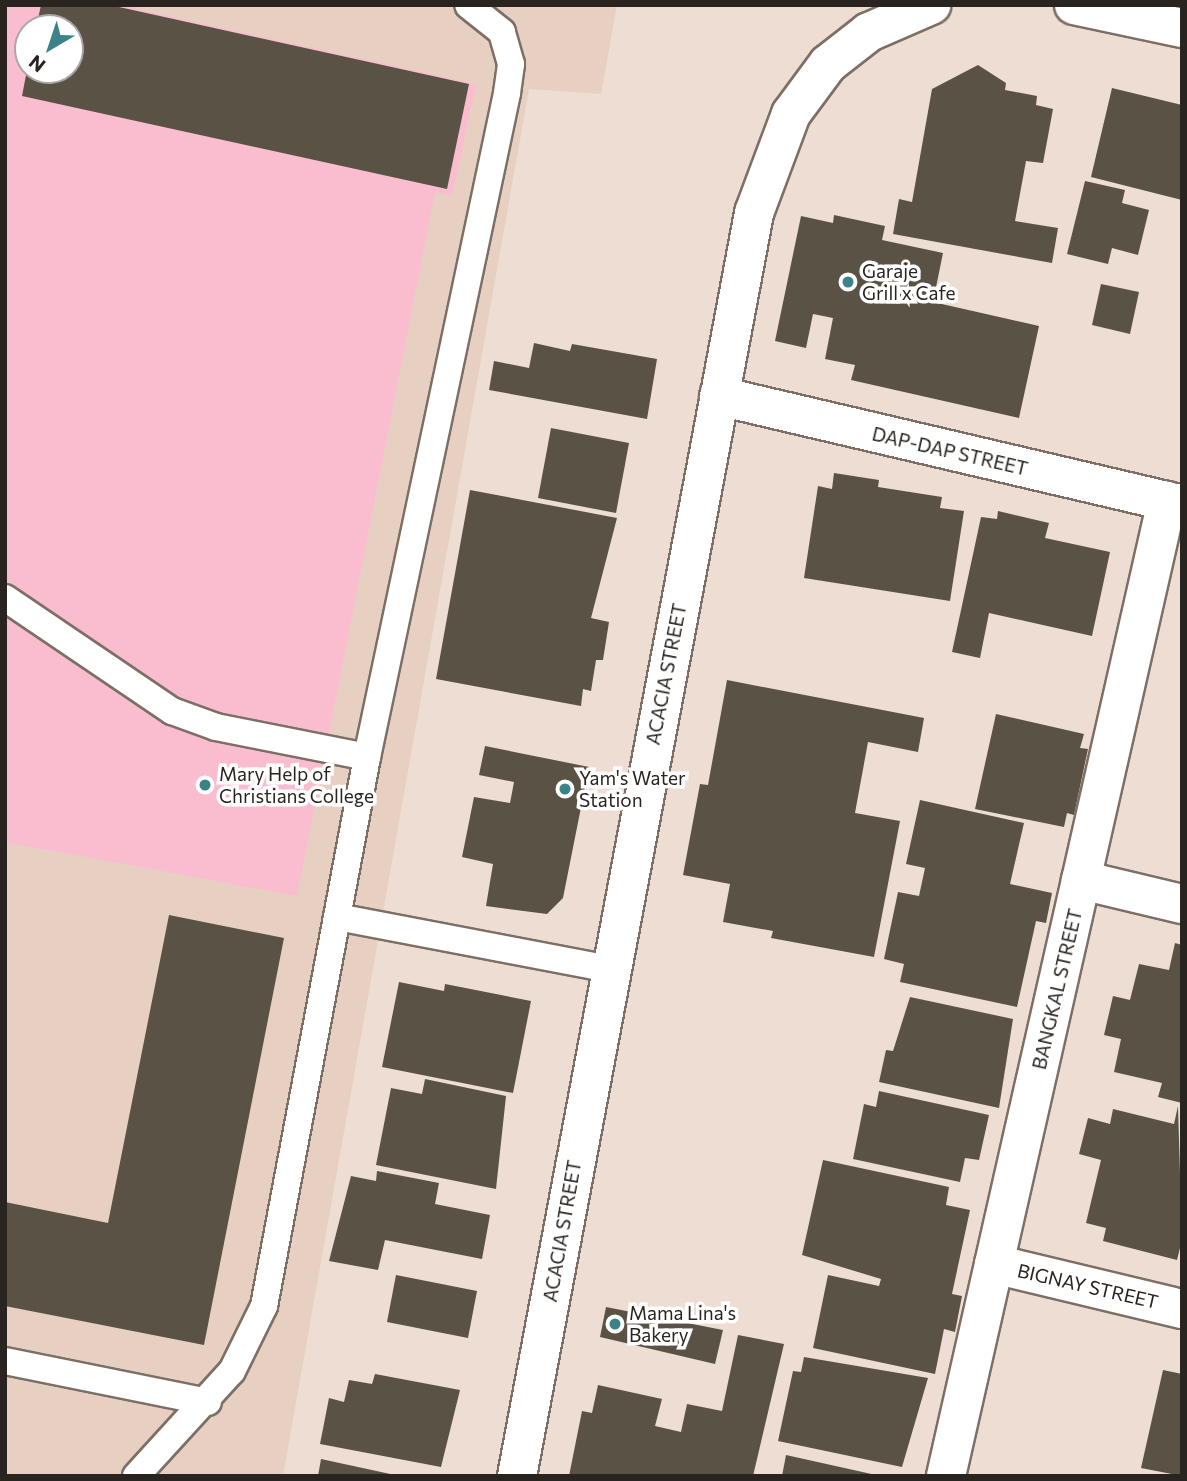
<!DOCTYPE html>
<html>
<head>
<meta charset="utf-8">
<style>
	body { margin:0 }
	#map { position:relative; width:1187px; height:1481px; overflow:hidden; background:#eeddd2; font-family:Commissioner,sans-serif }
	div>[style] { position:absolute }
	.built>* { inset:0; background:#e7d0c1 }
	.green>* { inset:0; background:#f9bdcf }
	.building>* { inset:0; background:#5a5345 }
	.roads { filter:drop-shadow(2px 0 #7d6f65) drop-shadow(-2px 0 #7d6f65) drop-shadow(0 2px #7d6f65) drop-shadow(0 -2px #7d6f65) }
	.service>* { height:26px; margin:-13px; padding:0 13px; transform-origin:13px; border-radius:13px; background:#fff }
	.minor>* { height:38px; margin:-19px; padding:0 19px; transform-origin:19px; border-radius:19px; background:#fff }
	.dots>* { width:19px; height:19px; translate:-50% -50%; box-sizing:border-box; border:4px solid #fff; border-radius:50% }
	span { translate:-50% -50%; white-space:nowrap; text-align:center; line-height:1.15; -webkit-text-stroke:7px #fff; paint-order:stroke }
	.poi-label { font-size:19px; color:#2a2420 }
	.left { translate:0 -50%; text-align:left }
	.street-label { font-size:19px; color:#2a2420 }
	.frame { position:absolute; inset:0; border:7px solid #2a2420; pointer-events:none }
	.north { position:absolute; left:14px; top:14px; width:70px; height:70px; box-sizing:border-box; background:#fff; border:2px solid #aaa7a6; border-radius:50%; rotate:219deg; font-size:19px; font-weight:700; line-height:28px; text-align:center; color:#2a2420 }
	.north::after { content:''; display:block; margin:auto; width:24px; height:32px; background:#3b8388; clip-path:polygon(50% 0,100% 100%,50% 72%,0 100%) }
</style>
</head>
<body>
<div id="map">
	<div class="built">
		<div style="clip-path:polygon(evenodd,5px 5px,617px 5px,601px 94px,529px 89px,283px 1476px,5px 1476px,5px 5px,28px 28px,70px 28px,70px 70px,28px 70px,28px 28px)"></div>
	</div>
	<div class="green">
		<div style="clip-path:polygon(evenodd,5px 5px,118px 5px,476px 84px,452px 196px,435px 192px,297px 896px,5px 842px,5px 5px,28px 28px,70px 28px,70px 70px,28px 70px,28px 28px)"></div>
	</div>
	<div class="building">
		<div style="clip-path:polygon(41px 5px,110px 5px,469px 84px,447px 189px,22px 96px,27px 70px,70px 70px,70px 28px,36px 28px)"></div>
		<div style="clip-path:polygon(978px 65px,1006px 83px,1005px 90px,1037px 96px,1036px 105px,1053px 109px,1043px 163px,1026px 161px,1015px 221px,1058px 228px,1052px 263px,893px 234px,899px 199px,912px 202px,932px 89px)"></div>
		<div style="clip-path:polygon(1112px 88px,1182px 105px,1182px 200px,1091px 177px)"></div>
		<div style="clip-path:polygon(1085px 181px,1125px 190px,1122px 203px,1149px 210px,1138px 255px,1112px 248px,1108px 264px,1067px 254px)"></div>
		<div style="clip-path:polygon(834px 215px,885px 226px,882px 240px,943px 253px,933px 302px,1039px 326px,1019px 418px,851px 380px,855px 365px,825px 359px,833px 318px,813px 314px,806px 348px,775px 341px,801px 216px,833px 223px)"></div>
		<div style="clip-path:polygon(1101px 284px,1139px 292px,1130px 334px,1092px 325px)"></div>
		<div style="clip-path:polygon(534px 343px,570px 351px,572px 344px,657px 359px,647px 419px,489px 390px,494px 361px,529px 368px)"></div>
		<div style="clip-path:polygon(551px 428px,629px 443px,616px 513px,538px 498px)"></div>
		<div style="clip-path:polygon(834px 473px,879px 480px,878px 487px,942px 497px,940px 508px,964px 511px,950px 601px,804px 578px,818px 486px,832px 489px)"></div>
		<div style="clip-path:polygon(470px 490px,617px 518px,591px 618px,609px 622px,603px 660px,596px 660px,591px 691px,583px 689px,581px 706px,436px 679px)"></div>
		<div style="clip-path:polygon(998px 511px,1049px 523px,1045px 538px,1110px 552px,1092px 636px,989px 613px,980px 658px,952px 652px,981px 517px,997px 519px)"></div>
		<div style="clip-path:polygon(727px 680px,924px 718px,918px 752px,868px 742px,855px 813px,900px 821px,874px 957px,771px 938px,773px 931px,723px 922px,730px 884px,683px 875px,700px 784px,708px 785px)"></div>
		<div style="clip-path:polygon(996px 714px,1084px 734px,1080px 748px,1088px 749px,1074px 815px,1067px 813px,1064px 827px,975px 809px)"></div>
		<div style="clip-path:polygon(485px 746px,589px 767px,563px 898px,547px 914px,486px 906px,493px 864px,462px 857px,474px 797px,510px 803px,514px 782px,479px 775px)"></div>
		<div style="clip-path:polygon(920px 800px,1024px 823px,1010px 884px,1052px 893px,1046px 923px,1036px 921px,1017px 1007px,900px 982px,904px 964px,884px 959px,898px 892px,919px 896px,925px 868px,906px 864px)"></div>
		<div style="clip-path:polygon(169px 915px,284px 938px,204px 1345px,5px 1306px,5px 1202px,108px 1223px)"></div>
		<div style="clip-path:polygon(1175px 943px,1182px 945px,1182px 1103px,1158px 1097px,1162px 1083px,1114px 1072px,1121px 1039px,1104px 1035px,1113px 996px,1130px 1000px,1139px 964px,1169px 970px)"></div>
		<div style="clip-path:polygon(399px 982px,444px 991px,445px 984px,531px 1001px,513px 1093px,382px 1067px)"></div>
		<div style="clip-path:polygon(910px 997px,1013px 1019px,999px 1108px,879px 1082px,886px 1050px,893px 1051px)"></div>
		<div style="clip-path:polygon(425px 1079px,506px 1096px,496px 1189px,376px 1165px,391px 1088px,422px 1094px)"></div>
		<div style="clip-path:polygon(879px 1091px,989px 1115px,979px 1160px,965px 1158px,960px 1182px,853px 1159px,864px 1104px,876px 1107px)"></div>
		<div style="clip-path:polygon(1178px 1106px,1182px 1240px,1177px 1260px,1103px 1241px,1106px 1228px,1086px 1223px,1101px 1160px,1079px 1154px,1088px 1118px,1110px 1124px,1113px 1109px,1174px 1124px)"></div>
		<div style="clip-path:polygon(823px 1160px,949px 1187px,946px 1205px,970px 1210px,952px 1294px,962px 1296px,955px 1332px,944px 1329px,935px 1374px,813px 1348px,828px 1275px,879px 1286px,881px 1279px,802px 1255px)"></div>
		<div style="clip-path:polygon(377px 1171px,439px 1183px,435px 1204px,490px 1215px,482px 1259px,385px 1240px,378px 1270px,329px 1261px,351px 1176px,376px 1181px)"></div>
		<div style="clip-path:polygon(396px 1275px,477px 1291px,468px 1338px,387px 1322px)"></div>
		<div style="clip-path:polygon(606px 1307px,723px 1330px,715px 1364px,600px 1337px)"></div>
		<div style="clip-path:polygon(738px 1335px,784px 1344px,753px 1476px,569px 1476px,582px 1411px,592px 1413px,598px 1385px,662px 1399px,655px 1426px,681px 1432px,687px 1404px,722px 1411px)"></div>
		<div style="clip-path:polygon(804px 1357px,928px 1378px,902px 1467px,778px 1441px,793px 1371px,801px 1372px)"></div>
		<div style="clip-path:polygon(1163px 1370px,1182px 1374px,1182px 1476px,1141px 1468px)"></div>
		<div style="clip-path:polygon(375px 1374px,460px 1390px,441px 1467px,320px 1444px,329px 1398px,344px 1402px,349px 1380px,372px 1384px)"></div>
		<div style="clip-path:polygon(786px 1455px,876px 1475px,876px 1476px,782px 1476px)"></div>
		<div style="clip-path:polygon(321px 1459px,395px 1475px,395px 1476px,318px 1476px)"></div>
	</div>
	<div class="roads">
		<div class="service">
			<div style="left:5px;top:598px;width:202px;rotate:34.1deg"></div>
			<div style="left:172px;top:711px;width:47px;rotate:20deg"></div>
			<div style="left:216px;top:727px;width:154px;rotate:11.2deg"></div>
			<div style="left:337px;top:917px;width:278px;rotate:10.8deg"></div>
			<div style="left:5px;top:1361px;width:207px;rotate:11.4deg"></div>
			<div style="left:136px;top:1476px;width:142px;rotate:-47.6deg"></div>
			<div style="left:232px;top:1371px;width:72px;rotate:-63.8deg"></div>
			<div style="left:264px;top:1306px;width:559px;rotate:-79.37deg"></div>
			<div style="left:367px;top:757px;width:679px;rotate:-78.09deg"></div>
			<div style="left:507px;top:93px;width:29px;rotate:-82deg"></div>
			<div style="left:511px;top:64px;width:33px;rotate:-106deg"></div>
			<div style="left:502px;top:32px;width:43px;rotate:-141.5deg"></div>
		</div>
		<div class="minor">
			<div style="left:1074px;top:5px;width:110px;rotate:12deg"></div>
			<div style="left:719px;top:396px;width:476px;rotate:13.2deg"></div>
			<div style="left:1081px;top:880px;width:104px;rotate:13.4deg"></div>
			<div style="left:994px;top:1264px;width:193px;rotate:13.5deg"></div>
			<div style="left:517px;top:1476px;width:1285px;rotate:-79.37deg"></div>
			<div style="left:754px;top:213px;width:106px;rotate:-69.5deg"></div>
			<div style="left:791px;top:114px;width:62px;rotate:-53.5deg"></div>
			<div style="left:828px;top:64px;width:52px;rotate:-38deg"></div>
			<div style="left:869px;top:32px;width:68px;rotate:-23.5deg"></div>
			<div style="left:946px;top:1476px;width:1000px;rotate:-77.23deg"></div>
		</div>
	</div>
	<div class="dots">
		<div style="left:848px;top:282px;background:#3b8388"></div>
		<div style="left:205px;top:785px;background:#3b8388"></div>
		<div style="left:565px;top:789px;background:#3b8388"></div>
		<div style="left:615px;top:1324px;background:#3b8388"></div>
	</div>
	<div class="poi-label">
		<span class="left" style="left:862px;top:282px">Garaje<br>Grill x Cafe</span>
		<span class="left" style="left:219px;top:785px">Mary Help of<br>Christians College</span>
		<span class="left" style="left:579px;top:789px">Yam's Water<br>Station</span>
		<span class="left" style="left:629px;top:1324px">Mama Lina's<br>Bakery</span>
	</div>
	<div class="street-label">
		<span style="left:950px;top:451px;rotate:13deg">DAP-DAP STREET</span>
		<span style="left:666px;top:674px;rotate:-79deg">ACACIA STREET</span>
		<span style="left:1057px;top:989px;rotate:-77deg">BANGKAL STREET</span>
		<span style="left:562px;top:1231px;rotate:-80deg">ACACIA STREET</span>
		<span style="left:1088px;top:1286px;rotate:13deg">BIGNAY STREET</span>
	</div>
	<div class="frame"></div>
	<div class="north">N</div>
</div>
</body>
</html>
